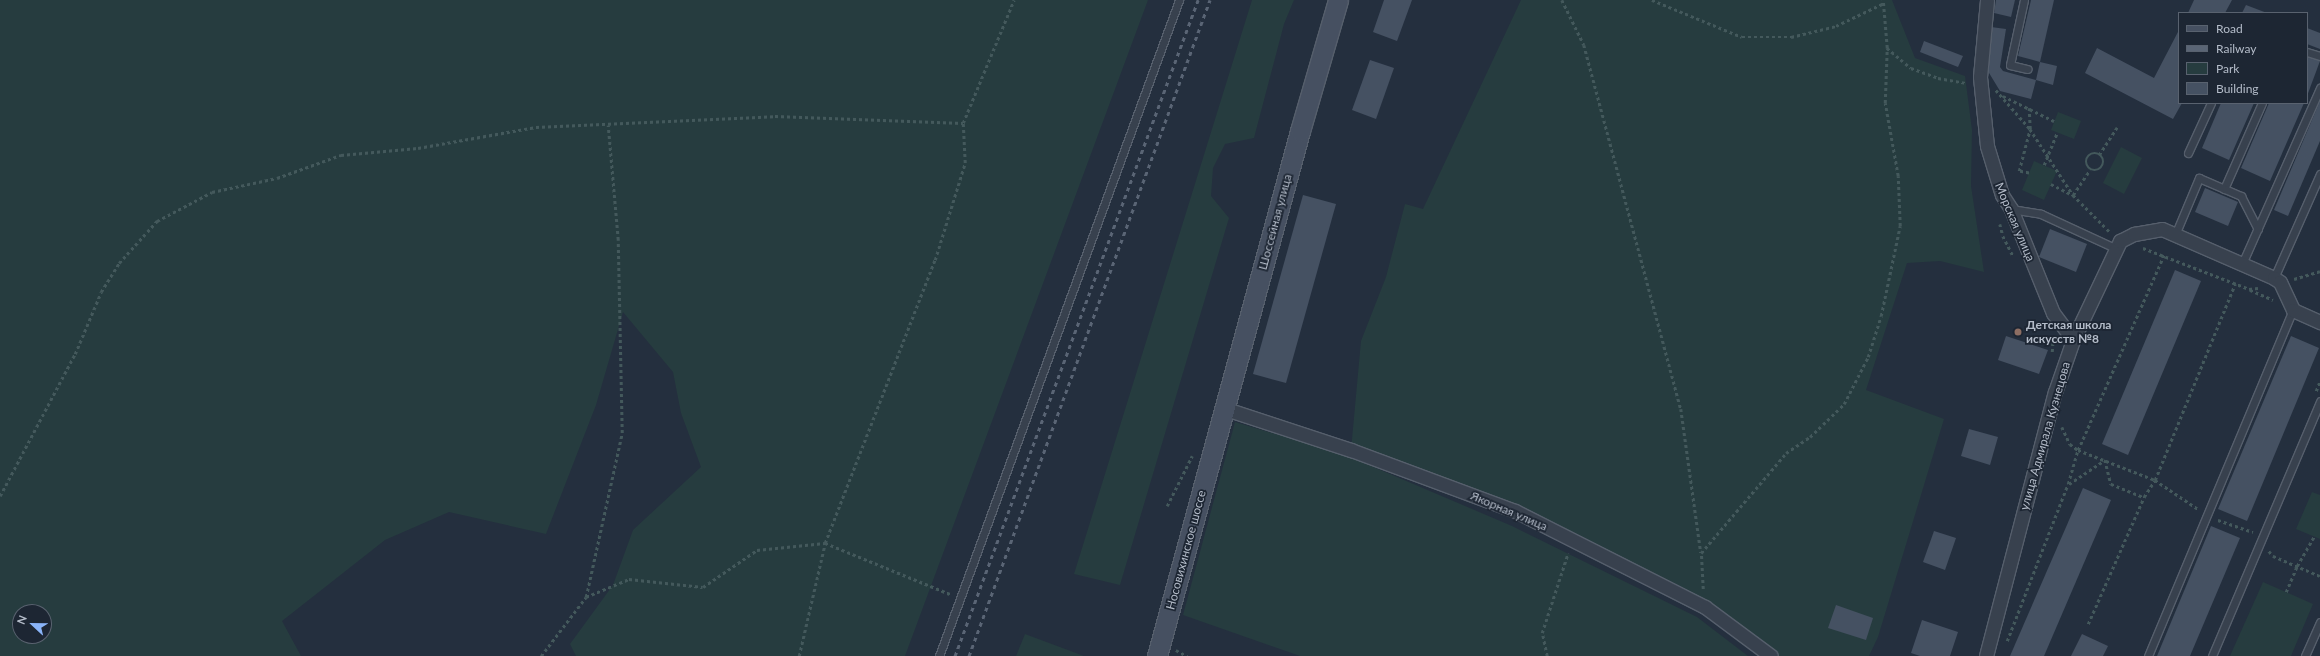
<!DOCTYPE html>
<html>
<head>
<meta charset="utf-8">
<style>
	body { margin:0 }
	#map { position:relative; width:2320px; height:656px; overflow:hidden; background:#242f3e; font-family:Lato,sans-serif }
	div>[style] { position:absolute }
	.green>* { inset:0; background:#263c3f }
	.building>* { inset:0; background:#455162 }
	.path>* { height:2.5px; margin-top:-1.25px; transform-origin:0; background:repeating-linear-gradient(90deg,#44595c 0 3px,transparent 0 6px) }
	.path>.ring { margin:-1.25px; padding:0; box-sizing:content-box; background:none; border:2.5px solid #44595c; border-radius:50% }
	.roads { filter:drop-shadow(1px 0 #565f6c) drop-shadow(-1px 0 #565f6c) drop-shadow(0 1px #565f6c) drop-shadow(0 -1px #565f6c) }
	.lane>* { height:7px; margin:-3.5px; padding:0 3.5px; transform-origin:3.5px; border-radius:3.5px; background:#38414e }
	.street>* { height:13px; margin:-6.5px; padding:0 6.5px; transform-origin:6.5px; border-radius:6.5px; background:#38414e }
	.secondary>* { height:19px; margin:-9.5px; padding:0 9.5px; transform-origin:9.5px; border-radius:9.5px; background:#465061 }
	.rail>* { height:3px; margin-top:-1.5px; transform-origin:0; background:repeating-linear-gradient(90deg,#5a6575 0 4px,transparent 0 8px) }
	.dots>* { width:11px; height:11px; translate:-50% -50%; box-sizing:border-box; border:2px solid #1d2633; border-radius:50% }
	span { translate:-50% -50%; white-space:nowrap; text-align:center; line-height:1.15; -webkit-text-stroke:3.5px #1d2633; paint-order:stroke }
	.street-label { font-size:12px; color:#b4bcc9 }
	.poi-label { font-size:12px; color:#b4bcc9; font-weight:700 }
	.left { translate:0 -50%; text-align:left }
	.legend { position:absolute; left:2178px; top:12px; width:130px; height:92px; box-sizing:border-box; background:#1d2633; border:1px solid #59626f; margin:0; padding:5px 7px; list-style:none; font-size:12px; color:#b4bcc9 }
	.legend li { display:flex; align-items:center; gap:8px; height:20px }
	.legend b { width:20px; border:1px solid #59626f }
	.north { position:absolute; left:12px; top:604px; width:40px; height:40px; box-sizing:border-box; background:#1d2633; border:1px solid #59626f; border-radius:50%; rotate:292deg; font-size:11px; font-weight:700; line-height:16px; text-align:center; color:#b4bcc9 }
	.north::after { content:''; display:block; margin:auto; width:14px; height:18px; background:#8ab4f8; clip-path:polygon(50% 0,100% 100%,50% 72%,0 100%) }
</style>
</head>
<body>
<div id="map">
	<div class="green">
		<div style="clip-path:polygon(evenodd,0 0,1148px 0,905px 656px,576px 656px,570px 644px,613px 585px,633px 530px,701px 467px,681px 413px,673px 372px,623px 312px,596px 405px,546px 534px,449px 512px,385px 540px,282px 621px,301px 656px,0 656px,0 0,20px 612px,44px 612px,44px 636px,20px 636px,20px 612px)"></div>
		<div style="clip-path:polygon(1252px 0,1294px 0,1284px 24px,1254px 138px,1225px 144px,1213px 168px,1211px 196px,1229px 218px,1120px 585px,1074px 574px)"></div>
		<div style="clip-path:polygon(1521px 0,1892px 0,1915px 58px,1965px 76px,1972px 130px,1971px 186px,1984px 272px,1940px 261px,1907px 263px,1866px 390px,1944px 419px,1878px 637px,1869px 656px,1771px 656px,1705px 607px,1573px 540px,1351px 450px,1361px 341px,1386px 277px,1405px 204px,1423px 209px)"></div>
		<div style="clip-path:polygon(2058px 112px,2081px 121px,2074px 139px,2051px 130px)"></div>
		<div style="clip-path:polygon(2121px 147px,2142px 158px,2124px 194px,2103px 183px)"></div>
		<div style="clip-path:polygon(2034px 161px,2057px 171px,2044px 200px,2022px 190px)"></div>
		<div style="clip-path:polygon(1235px 422px,1343px 454px,1512px 526px,1697px 617px,1748px 656px,1300px 656px,1183px 615px)"></div>
		<div style="clip-path:polygon(2312px 492px,2320px 495px,2320px 539px,2296px 529px)"></div>
		<div style="clip-path:polygon(2263px 582px,2313px 604px,2291px 656px,2230px 656px)"></div>
		<div style="clip-path:polygon(1025px 634px,1084px 656px,1016px 656px)"></div>
	</div>
	<div class="building">
		<div style="clip-path:polygon(1384px 0,1412px 0,1397px 41px,1373px 32px)"></div>
		<div style="clip-path:polygon(1996px 0,2015px 0,2011px 17px,1994px 13px)"></div>
		<div style="clip-path:polygon(2031px 0,2054px 0,2040px 62px,2018px 56px)"></div>
		<div style="clip-path:polygon(2194px 0,2232px 0,2225px 13px,2188px 13px)"></div>
		<div style="clip-path:polygon(2246px 5px,2267px 13px,2242px 13px)"></div>
		<div style="clip-path:polygon(1991px 27px,2006px 29px,2000px 67px,2003px 71px,2036px 80px,2040px 62px,2057px 66px,2053px 85px,2036px 80px,2031px 99px,2000px 91px,1986px 68px)"></div>
		<div style="clip-path:polygon(2307px 28px,2320px 33px,2320px 49px,2307px 44px)"></div>
		<div style="clip-path:polygon(2179px 30px,2179px 103px,2182px 103px,2173px 119px,2085px 73px,2097px 48px,2154px 78px)"></div>
		<div style="clip-path:polygon(1924px 41px,1963px 56px,1958px 67px,1920px 52px)"></div>
		<div style="clip-path:polygon(2307px 56px,2320px 61px,2307px 96px)"></div>
		<div style="clip-path:polygon(1370px 60px,1394px 68px,1376px 119px,1352px 110px)"></div>
		<div style="clip-path:polygon(2320px 101px,2320px 141px,2288px 216px,2274px 210px)"></div>
		<div style="clip-path:polygon(2221px 103px,2254px 103px,2229px 160px,2202px 148px)"></div>
		<div style="clip-path:polygon(2269px 103px,2304px 103px,2270px 181px,2241px 168px)"></div>
		<div style="clip-path:polygon(2205px 188px,2238px 202px,2228px 226px,2195px 212px)"></div>
		<div style="clip-path:polygon(1303px 195px,1336px 204px,1286px 383px,1253px 374px)"></div>
		<div style="clip-path:polygon(2050px 229px,2087px 244px,2076px 272px,2039px 257px)"></div>
		<div style="clip-path:polygon(2175px 270px,2201px 281px,2128px 455px,2102px 444px)"></div>
		<div style="clip-path:polygon(2006px 336px,2048px 350px,2039px 374px,1998px 360px)"></div>
		<div style="clip-path:polygon(2291px 336px,2319px 348px,2247px 521px,2218px 509px)"></div>
		<div style="clip-path:polygon(1969px 429px,1998px 437px,1990px 465px,1961px 456px)"></div>
		<div style="clip-path:polygon(2083px 488px,2111px 500px,2044px 656px,2010px 656px)"></div>
		<div style="clip-path:polygon(2211px 526px,2240px 538px,2190px 656px,2157px 656px)"></div>
		<div style="clip-path:polygon(1934px 531px,1956px 538px,1945px 570px,1923px 562px)"></div>
		<div style="clip-path:polygon(1836px 605px,1873px 618px,1866px 640px,1828px 628px)"></div>
		<div style="clip-path:polygon(1922px 620px,1958px 632px,1950px 656px,1920px 656px,1911px 653px)"></div>
		<div style="clip-path:polygon(2082px 634px,2108px 646px,2103px 656px,2071px 656px)"></div>
	</div>
	<div class="path">
		<div style="left:1562px;top:0;width:50px;rotate:63.9deg"></div>
		<div style="left:1584px;top:45px;width:377px;rotate:75.1deg"></div>
		<div style="left:1681px;top:409px;width:145px;rotate:82.1deg"></div>
		<div style="left:1652px;top:0;width:97px;rotate:22.3deg"></div>
		<div style="left:1742px;top:37px;width:49px"></div>
		<div style="left:1791px;top:37px;width:46px;rotate:-13.7deg"></div>
		<div style="left:1836px;top:26px;width:53px;rotate:-25.6deg"></div>
		<div style="left:1887px;top:48px;width:31px;rotate:40deg"></div>
		<div style="left:1911px;top:68px;width:29px;rotate:20deg"></div>
		<div style="left:1938px;top:78px;width:28px;rotate:10deg"></div>
		<div style="left:1996px;top:90px;width:52px;rotate:48.9deg"></div>
		<div style="left:2030px;top:129px;width:79px;rotate:56.9deg"></div>
		<div style="left:2073px;top:195px;width:52px;rotate:45deg"></div>
		<div style="left:2003px;top:96px;width:57px;rotate:26.1deg"></div>
		<div class="ring" style="left:2086px;top:153px;width:15.5px;height:15.5px"></div>
		<div style="left:2099px;top:155px;width:33px;rotate:-57deg"></div>
		<div style="left:2044px;top:165px;width:35px;rotate:-68deg"></div>
		<div style="left:2029px;top:173px;width:10px;rotate:-169deg"></div>
		<div style="left:2019px;top:171px;width:43px;rotate:-75.3deg"></div>
		<div style="left:2030px;top:129px;width:21px;rotate:-93deg"></div>
		<div style="left:2051px;top:184px;width:25px;rotate:27deg"></div>
		<div style="left:2073px;top:195px;width:30px;rotate:-56deg"></div>
		<div style="left:2000px;top:224px;width:12px;rotate:76deg"></div>
		<div style="left:2003px;top:236px;width:22px;rotate:63deg"></div>
		<div style="left:2143px;top:248px;width:114px;rotate:21.1deg"></div>
		<div style="left:2249px;top:289px;width:9px;rotate:-6deg"></div>
		<div style="left:2294px;top:279px;width:27px;rotate:-17deg"></div>
		<div style="left:2250px;top:290px;width:25px;rotate:23deg"></div>
		<div style="left:2052px;top:352px;width:15px;rotate:-86deg"></div>
		<div style="left:2316px;top:391px;width:11px;rotate:-68deg"></div>
		<div style="left:2062px;top:427px;width:19px;rotate:65deg"></div>
		<div style="left:2070px;top:444px;width:10px;rotate:37deg"></div>
		<div style="left:2078px;top:450px;width:83px;rotate:21.3deg"></div>
		<div style="left:2155px;top:480px;width:52px;rotate:34deg"></div>
		<div style="left:2069px;top:484px;width:43px;rotate:-33.7deg"></div>
		<div style="left:2105px;top:460px;width:25px;rotate:76deg"></div>
		<div style="left:2111px;top:484px;width:35px;rotate:22deg"></div>
		<div style="left:0;top:496px;width:161px;rotate:-62.2deg"></div>
		<div style="left:75px;top:354px;width:67px;rotate:-67.2deg"></div>
		<div style="left:101px;top:292px;width:34px;rotate:-58deg"></div>
		<div style="left:119px;top:263px;width:57px;rotate:-47.9deg"></div>
		<div style="left:157px;top:221px;width:62px;rotate:-27.8deg"></div>
		<div style="left:212px;top:192px;width:66px;rotate:-12.2deg"></div>
		<div style="left:277px;top:178px;width:68px;rotate:-19.8deg"></div>
		<div style="left:341px;top:155px;width:77px;rotate:-5.2deg"></div>
		<div style="left:418px;top:148px;width:120px;rotate:-10.1deg"></div>
		<div style="left:536px;top:127px;width:239px;rotate:-2.6deg"></div>
		<div style="left:775px;top:116px;width:188px;rotate:2.1deg"></div>
		<div style="left:1167px;top:506px;width:56px;rotate:-63.4deg"></div>
		<div style="left:2218px;top:520px;width:37px;rotate:19deg"></div>
		<div style="left:2269px;top:551px;width:6px;rotate:51deg"></div>
		<div style="left:2273px;top:556px;width:51px;rotate:23.1deg"></div>
		<div style="left:1703px;top:589px;width:36px;rotate:-93deg"></div>
		<div style="left:1701px;top:553px;width:131px;rotate:-49.6deg"></div>
		<div style="left:1786px;top:453px;width:29px;rotate:-34deg"></div>
		<div style="left:1810px;top:437px;width:47px;rotate:-44.1deg"></div>
		<div style="left:1844px;top:404px;width:53px;rotate:-62.9deg"></div>
		<div style="left:1868px;top:357px;width:43px;rotate:-72.4deg"></div>
		<div style="left:1881px;top:316px;width:92px;rotate:-78.1deg"></div>
		<div style="left:1900px;top:226px;width:50px;rotate:-92.3deg"></div>
		<div style="left:1898px;top:176px;width:74px;rotate:-100.1deg"></div>
		<div style="left:1885px;top:103px;width:55px;rotate:-87.9deg"></div>
		<div style="left:1887px;top:48px;width:48px;rotate:-94.8deg"></div>
		<div style="left:2286px;top:592px;width:28px;rotate:-67deg"></div>
		<div style="left:2297px;top:566px;width:34px;rotate:-60deg"></div>
		<div style="left:586px;top:597px;width:47px;rotate:-22.7deg"></div>
		<div style="left:629px;top:579px;width:74px;rotate:6.2deg"></div>
		<div style="left:703px;top:587px;width:65px;rotate:-34.4deg"></div>
		<div style="left:757px;top:550px;width:68px;rotate:-5.9deg"></div>
		<div style="left:825px;top:543px;width:135px;rotate:22.2deg"></div>
		<div style="left:2088px;top:624px;width:139px;rotate:-66.2deg"></div>
		<div style="left:2144px;top:497px;width:20px;rotate:-57deg"></div>
		<div style="left:2155px;top:480px;width:212px;rotate:-67.8deg"></div>
		<div style="left:2007px;top:641px;width:168px;rotate:-68.8deg"></div>
		<div style="left:2068px;top:484px;width:35px;rotate:-74deg"></div>
		<div style="left:2078px;top:450px;width:213px;rotate:-66.2deg"></div>
		<div style="left:1176px;top:650px;width:13px;rotate:29deg"></div>
		<div style="left:541px;top:656px;width:74px;rotate:-52.7deg"></div>
		<div style="left:586px;top:597px;width:168px;rotate:-77.6deg"></div>
		<div style="left:622px;top:433px;width:193px;rotate:-91.2deg"></div>
		<div style="left:618px;top:240px;width:115px;rotate:-95deg"></div>
		<div style="left:799px;top:656px;width:116px;rotate:-77deg"></div>
		<div style="left:825px;top:543px;width:304px;rotate:-68.8deg"></div>
		<div style="left:935px;top:260px;width:102px;rotate:-72.8deg"></div>
		<div style="left:965px;top:163px;width:40px;rotate:-92.9deg"></div>
		<div style="left:963px;top:123px;width:133px;rotate:-67.5deg"></div>
		<div style="left:1547px;top:656px;width:24px;rotate:-102deg"></div>
		<div style="left:1542px;top:633px;width:84px;rotate:-72deg"></div>
	</div>
	<div class="roads">
		<div class="lane">
			<div style="left:2024px;top:0;width:66px;rotate:102.2deg"></div>
			<div style="left:2010px;top:65px;width:18px;rotate:13deg"></div>
			<div style="left:2307px;top:52px;width:14px;rotate:17deg"></div>
			<div style="left:2188px;top:153px;width:55px;rotate:-65.3deg"></div>
			<div style="left:2224px;top:189px;width:94px;rotate:-66.2deg"></div>
			<div style="left:2011px;top:209px;width:30px;rotate:9deg"></div>
			<div style="left:2041px;top:214px;width:81px;rotate:24.7deg"></div>
			<div style="left:2175px;top:235px;width:62px;rotate:-67.2deg"></div>
			<div style="left:2199px;top:178px;width:46px;rotate:23.2deg"></div>
			<div style="left:2241px;top:196px;width:37px;rotate:63deg"></div>
			<div style="left:2242px;top:264px;width:193px;rotate:-66.1deg"></div>
			<div style="left:2274px;top:278px;width:114px;rotate:-66.1deg"></div>
			<div style="left:939px;top:656px;width:699px;rotate:-69.9deg"></div>
			<div style="left:2148px;top:656px;width:375px;rotate:-67.3deg"></div>
			<div style="left:2212px;top:656px;width:277px;rotate:-67deg"></div>
			<div style="left:2305px;top:656px;width:37px;rotate:-66deg"></div>
		</div>
		<div class="street">
			<div style="left:1987px;top:0;width:77px;rotate:95.2deg"></div>
			<div style="left:1980px;top:77px;width:69px;rotate:84.2deg"></div>
			<div style="left:1987px;top:146px;width:51px;rotate:73deg"></div>
			<div style="left:2002px;top:195px;width:17px;rotate:57deg"></div>
			<div style="left:2011px;top:209px;width:112px;rotate:68deg"></div>
			<div style="left:2053px;top:313px;width:34px;rotate:53deg"></div>
			<div style="left:1226px;top:409px;width:132px;rotate:18.2deg"></div>
			<div style="left:1351px;top:450px;width:175px;rotate:20.4deg"></div>
			<div style="left:1515px;top:511px;width:213px;rotate:26.8deg"></div>
			<div style="left:1705px;top:607px;width:82px;rotate:36.6deg"></div>
			<div style="left:1986px;top:656px;width:273px;rotate:-75.4deg"></div>
			<div style="left:2055px;top:392px;width:55px;rotate:-70.9deg"></div>
			<div style="left:2073px;top:340px;width:110px;rotate:-64.6deg"></div>
			<div style="left:2120px;top:241px;width:16px;rotate:-27deg"></div>
			<div style="left:2134px;top:234px;width:28px;rotate:-10deg"></div>
			<div style="left:2162px;top:229px;width:122px;rotate:23.6deg"></div>
			<div style="left:2274px;top:278px;width:7px;rotate:34deg"></div>
			<div style="left:2280px;top:282px;width:31px;rotate:65deg"></div>
			<div style="left:2293px;top:310px;width:30px;rotate:24deg"></div>
		</div>
		<div class="secondary">
			<div style="left:1157px;top:656px;width:544px;rotate:-74.76deg"></div>
			<div style="left:1300px;top:131px;width:136px;rotate:-73.8deg"></div>
		</div>
	</div>
	<div class="rail">
		<div style="left:955px;top:656px;width:700px;rotate:-69.67deg"></div>
		<div style="left:969px;top:656px;width:699px;rotate:-69.83deg"></div>
	</div>
	<div class="dots">
		<div style="left:2018px;top:332px;background:#8d6e63"></div>
	</div>
	<div class="street-label">
		<span style="left:1275px;top:222px;rotate:-75deg">Шоссейная улица</span>
		<span style="left:2015px;top:222px;rotate:67deg">Морская улица</span>
		<span style="left:2045px;top:436px;rotate:-74deg">улица Адмирала Кузнецова</span>
		<span style="left:1509px;top:511px;rotate:23deg">Якорная улица</span>
		<span style="left:1186px;top:550px;rotate:-75deg">Носовихинское шоссе</span>
	</div>
	<div class="poi-label">
		<span class="left" style="left:2026px;top:332px">Детская школа<br>искусств №8</span>
	</div>
	<ul class="legend">
	<li><b style="height:5px;background:#465061"></b>Road</li>
	<li><b style="height:5px;background:#5a6575"></b>Railway</li>
	<li><b style="height:11px;background:#263c3f"></b>Park</li>
	<li><b style="height:11px;background:#455162"></b>Building</li>
	</ul>
	<div class="north">N</div>
</div>
</body>
</html>
